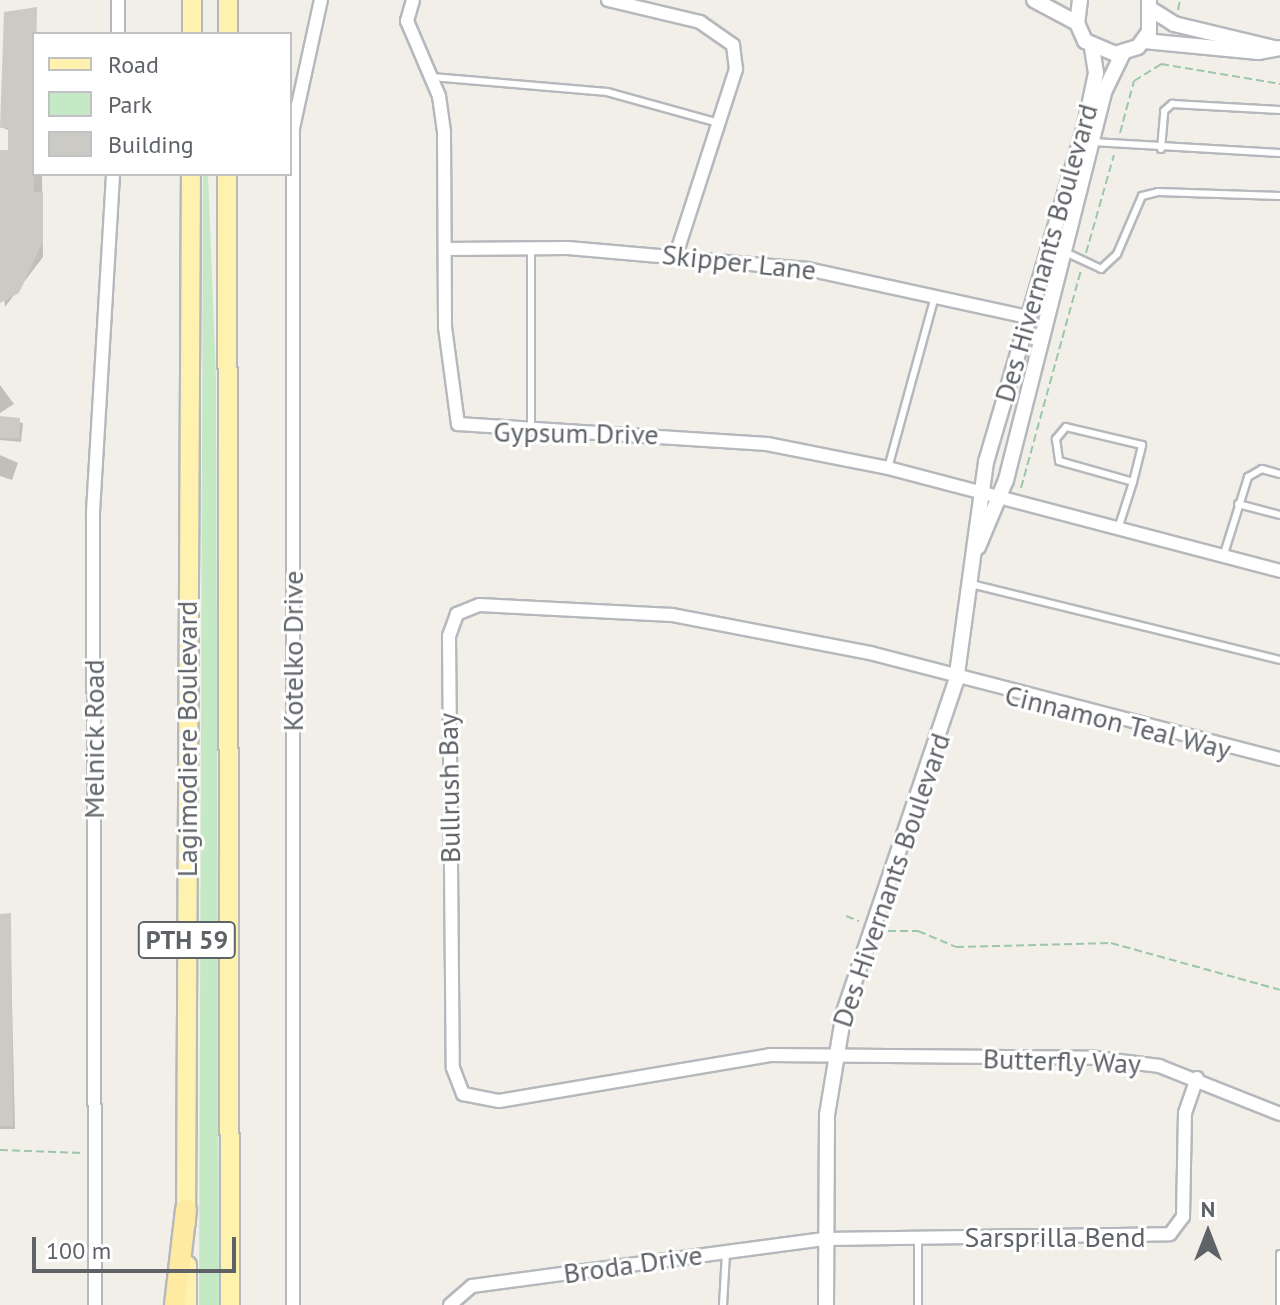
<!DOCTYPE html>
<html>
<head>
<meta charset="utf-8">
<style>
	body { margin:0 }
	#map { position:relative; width:1280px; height:1305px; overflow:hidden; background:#f1efe8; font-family:"PT Sans",sans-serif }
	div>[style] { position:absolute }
	.green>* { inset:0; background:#c5e8c5 }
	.shadow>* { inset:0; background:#0003 }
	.building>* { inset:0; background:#cccac5 }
	.path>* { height:2px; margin-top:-1px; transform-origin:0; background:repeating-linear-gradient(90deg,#9cc7a9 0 8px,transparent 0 12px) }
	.roads { filter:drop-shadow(2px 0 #b5b8bc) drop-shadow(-2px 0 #b5b8bc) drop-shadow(0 2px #b5b8bc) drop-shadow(0 -2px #b5b8bc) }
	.service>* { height:6px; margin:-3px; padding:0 3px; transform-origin:3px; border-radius:3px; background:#fff }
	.minor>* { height:12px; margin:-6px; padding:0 6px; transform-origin:6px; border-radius:6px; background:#fff }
	.tertiary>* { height:14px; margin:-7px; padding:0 7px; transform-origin:7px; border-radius:7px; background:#fff }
	.primary>* { height:18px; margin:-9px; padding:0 9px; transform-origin:9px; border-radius:9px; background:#fff2af }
	.trunk>* { height:20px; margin:-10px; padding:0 10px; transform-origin:10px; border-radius:10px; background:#feeaa1 }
	span { translate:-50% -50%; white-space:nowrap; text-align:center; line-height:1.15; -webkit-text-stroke:6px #fff; paint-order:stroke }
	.shield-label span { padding:2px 6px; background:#fff; border:2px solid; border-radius:6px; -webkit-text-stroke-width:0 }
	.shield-label { font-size:26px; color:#5f6368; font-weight:700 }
	.street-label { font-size:28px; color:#5f6368 }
	.legend { position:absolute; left:32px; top:32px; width:260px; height:144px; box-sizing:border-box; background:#fff; border:2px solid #bfc1c3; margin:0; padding:10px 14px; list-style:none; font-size:24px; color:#5f6368 }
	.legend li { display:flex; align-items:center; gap:16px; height:40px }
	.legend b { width:40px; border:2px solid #bfc1c3 }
	.north { position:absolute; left:1168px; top:1193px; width:80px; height:80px; -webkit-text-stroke:6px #fff; paint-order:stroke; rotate:0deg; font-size:22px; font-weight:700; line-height:32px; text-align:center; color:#5f6368 }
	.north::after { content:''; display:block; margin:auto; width:28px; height:36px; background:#5f6368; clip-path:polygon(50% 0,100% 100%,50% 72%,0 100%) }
	.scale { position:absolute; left:32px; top:1237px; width:204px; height:36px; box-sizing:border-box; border:4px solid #5f6368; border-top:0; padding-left:10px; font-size:24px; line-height:28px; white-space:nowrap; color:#5f6368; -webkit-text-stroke:6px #fff; paint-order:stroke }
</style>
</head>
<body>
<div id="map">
	<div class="green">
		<div style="clip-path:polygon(203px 174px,208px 174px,216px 379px,219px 1305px,199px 1305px)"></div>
	</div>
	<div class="shadow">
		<div style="clip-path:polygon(36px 10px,34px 174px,42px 174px,43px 257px,5px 307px,0 257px,10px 131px,1px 127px)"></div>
		<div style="clip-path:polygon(0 385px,14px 404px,0 413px)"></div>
		<div style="clip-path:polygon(0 418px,23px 423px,21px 442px,0 440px)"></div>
		<div style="clip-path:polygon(0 455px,18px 463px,12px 480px,0 476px)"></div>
		<div style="clip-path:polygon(10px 915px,15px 1129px,0 1129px,0 916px)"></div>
	</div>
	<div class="building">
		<div style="clip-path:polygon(37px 7px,34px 192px,43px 192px,43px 241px,19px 293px,0 303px,0 150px,8px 150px,8px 128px,0 128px,4px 12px)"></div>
		<div style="clip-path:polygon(0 416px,20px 418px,19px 439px,0 438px)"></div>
		<div style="clip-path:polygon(11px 913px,13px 1126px,0 1126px,0 914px)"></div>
	</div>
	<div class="path">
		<div style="left:1178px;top:10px;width:10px;rotate:-79deg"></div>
		<div style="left:1120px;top:133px;width:54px;rotate:-74.9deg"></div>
		<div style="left:1134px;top:81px;width:32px;rotate:-32deg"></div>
		<div style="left:1161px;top:64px;width:121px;rotate:9.5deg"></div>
		<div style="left:1086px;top:253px;width:102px;rotate:-74.1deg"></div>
		<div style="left:1021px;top:488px;width:226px;rotate:-74.6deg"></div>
		<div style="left:846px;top:916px;width:14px;rotate:21deg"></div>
		<div style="left:888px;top:931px;width:30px"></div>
		<div style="left:918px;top:931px;width:41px;rotate:22.8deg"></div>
		<div style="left:956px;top:947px;width:155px;rotate:-1.5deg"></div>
		<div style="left:1111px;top:943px;width:175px;rotate:15.5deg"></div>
		<div style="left:0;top:1150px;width:83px;rotate:2.1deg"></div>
	</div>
	<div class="roads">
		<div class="service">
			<div style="left:432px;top:77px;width:176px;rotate:4.9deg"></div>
			<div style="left:607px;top:92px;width:116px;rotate:15.5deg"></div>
			<div style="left:1093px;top:142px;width:187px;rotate:3.4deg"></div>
			<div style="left:1161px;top:149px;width:38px;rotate:-85deg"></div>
			<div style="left:1164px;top:111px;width:11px;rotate:-41deg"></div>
			<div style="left:1172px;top:104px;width:108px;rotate:3.2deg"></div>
			<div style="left:1065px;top:252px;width:40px;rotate:25deg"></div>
			<div style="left:1101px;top:269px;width:22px;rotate:-43deg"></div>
			<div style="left:1117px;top:254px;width:63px;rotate:-66.7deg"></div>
			<div style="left:1142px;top:196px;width:16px;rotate:-14deg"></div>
			<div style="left:1158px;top:192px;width:122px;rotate:1.9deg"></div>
			<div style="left:531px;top:429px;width:181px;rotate:-90deg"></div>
			<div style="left:888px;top:468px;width:178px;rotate:-74.7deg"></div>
			<div style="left:1238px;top:504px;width:43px;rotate:14.7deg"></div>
			<div style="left:1118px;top:529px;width:49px;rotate:-72.3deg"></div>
			<div style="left:1133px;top:482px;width:38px;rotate:-76deg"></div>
			<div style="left:1142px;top:445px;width:78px;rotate:-166.7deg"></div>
			<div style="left:1066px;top:427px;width:16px;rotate:130deg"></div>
			<div style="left:1056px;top:439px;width:22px;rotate:82deg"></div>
			<div style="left:1059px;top:461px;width:77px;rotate:15.8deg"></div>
			<div style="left:1223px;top:557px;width:84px;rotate:-72.6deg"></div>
			<div style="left:1248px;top:477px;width:16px;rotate:-30deg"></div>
			<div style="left:1262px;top:469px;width:19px;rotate:16deg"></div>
			<div style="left:971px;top:584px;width:318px;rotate:13.8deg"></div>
			<div style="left:918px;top:1238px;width:67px;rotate:90deg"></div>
			<div style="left:723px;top:1305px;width:52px;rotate:-86.7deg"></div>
			<div style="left:1280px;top:1305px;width:51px;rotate:-90deg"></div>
		</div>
		<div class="minor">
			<div style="left:413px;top:0;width:22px;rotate:106deg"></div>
			<div style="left:407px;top:21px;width:82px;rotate:66.9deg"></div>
			<div style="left:439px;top:96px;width:37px;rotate:82deg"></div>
			<div style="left:444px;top:133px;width:194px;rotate:89.7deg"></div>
			<div style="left:445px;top:327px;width:98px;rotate:82.4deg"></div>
			<div style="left:458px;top:424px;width:310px;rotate:3.7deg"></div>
			<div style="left:767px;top:444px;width:123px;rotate:11.2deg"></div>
			<div style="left:888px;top:468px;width:405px;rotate:14.7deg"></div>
			<div style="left:608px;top:0;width:95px;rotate:13.4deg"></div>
			<div style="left:700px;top:22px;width:40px;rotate:34.9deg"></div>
			<div style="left:733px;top:45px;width:24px;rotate:83deg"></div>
			<div style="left:736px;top:69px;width:195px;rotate:107.9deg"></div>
			<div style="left:118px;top:34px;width:34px;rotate:-90deg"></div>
			<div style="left:445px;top:249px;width:123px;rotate:-0.5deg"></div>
			<div style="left:568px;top:248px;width:240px;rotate:5deg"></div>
			<div style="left:807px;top:269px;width:225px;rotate:12.3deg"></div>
			<div style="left:1280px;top:759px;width:423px;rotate:-165.5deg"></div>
			<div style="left:870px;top:653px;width:202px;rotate:-169.1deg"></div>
			<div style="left:672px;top:615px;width:193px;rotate:-177deg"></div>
			<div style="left:479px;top:605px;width:24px;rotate:158deg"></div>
			<div style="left:457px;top:614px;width:23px;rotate:110deg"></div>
			<div style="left:449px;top:636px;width:432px;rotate:89.5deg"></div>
			<div style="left:453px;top:1068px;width:28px;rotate:69deg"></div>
			<div style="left:463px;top:1094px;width:37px;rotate:11deg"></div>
			<div style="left:499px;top:1101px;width:275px;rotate:-9.6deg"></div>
			<div style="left:770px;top:1055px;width:326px;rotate:0.5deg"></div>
			<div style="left:1096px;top:1058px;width:64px;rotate:7.2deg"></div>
			<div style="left:1159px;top:1066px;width:130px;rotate:21.6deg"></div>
			<div style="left:95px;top:1305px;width:793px;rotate:-90.14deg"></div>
			<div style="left:93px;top:512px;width:339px;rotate:-86.6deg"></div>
			<div style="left:293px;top:1305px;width:1177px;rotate:-90deg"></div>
			<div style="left:293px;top:128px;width:131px;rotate:-77.7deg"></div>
			<div style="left:450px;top:1305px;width:29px;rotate:-41deg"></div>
			<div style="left:472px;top:1286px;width:355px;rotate:-7.6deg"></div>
			<div style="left:824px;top:1239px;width:346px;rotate:-0.8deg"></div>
			<div style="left:1170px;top:1234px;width:21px;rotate:-53deg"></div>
			<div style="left:1183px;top:1217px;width:104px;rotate:-88.9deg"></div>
			<div style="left:1185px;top:1113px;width:37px;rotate:-71deg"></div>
		</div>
		<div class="tertiary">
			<div style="left:1034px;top:0;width:49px;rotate:28.1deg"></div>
			<div style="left:1080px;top:0;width:23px;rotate:97deg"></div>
			<div style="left:1077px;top:23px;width:20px;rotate:66deg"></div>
			<div style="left:1085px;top:41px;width:33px;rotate:23deg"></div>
			<div style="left:1115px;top:54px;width:24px;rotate:-17deg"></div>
			<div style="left:1138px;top:47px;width:19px;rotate:-54deg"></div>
			<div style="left:1149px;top:32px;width:32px;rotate:-90deg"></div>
			<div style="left:1152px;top:10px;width:26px;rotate:32deg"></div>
			<div style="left:1174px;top:24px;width:103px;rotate:13.5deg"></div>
			<div style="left:1144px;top:41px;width:115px;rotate:5.5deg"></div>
			<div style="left:1258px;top:52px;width:22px;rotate:-10deg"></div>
			<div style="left:978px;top:547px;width:73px;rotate:-67.3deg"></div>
			<div style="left:1006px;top:480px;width:402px;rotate:-75.8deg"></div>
			<div style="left:1105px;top:90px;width:41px;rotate:-64.1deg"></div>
			<div style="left:826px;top:1305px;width:190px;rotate:-89.7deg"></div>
			<div style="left:827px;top:1115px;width:104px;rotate:-80.6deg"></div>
			<div style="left:844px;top:1012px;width:349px;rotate:-71.3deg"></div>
			<div style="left:956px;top:681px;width:221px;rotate:-82.2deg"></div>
			<div style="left:986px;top:462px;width:350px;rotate:-73.6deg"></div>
			<div style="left:1085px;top:126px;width:54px;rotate:-78.3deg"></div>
			<div style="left:1096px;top:73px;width:26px;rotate:-99deg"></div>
		</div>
		<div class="primary">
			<div style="left:192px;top:34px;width:34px;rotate:-90deg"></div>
			<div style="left:228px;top:34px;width:34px;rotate:-90deg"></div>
			<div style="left:227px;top:174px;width:1131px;rotate:89.85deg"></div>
			<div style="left:186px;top:1223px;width:1049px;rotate:-89.73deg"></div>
			<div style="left:187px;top:1265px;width:40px;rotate:90deg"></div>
		</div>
		<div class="trunk">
			<div style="left:175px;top:1305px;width:96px;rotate:-83.4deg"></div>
		</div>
	</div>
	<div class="shield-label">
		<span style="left:187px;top:940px">PTH 59</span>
	</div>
	<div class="street-label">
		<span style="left:1046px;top:253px;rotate:-74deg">Des Hivernants Boulevard</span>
		<span style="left:739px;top:262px;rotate:6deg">Skipper Lane</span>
		<span style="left:576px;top:433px;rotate:1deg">Gypsum Drive</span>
		<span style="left:293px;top:651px;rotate:-90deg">Kotelko Drive</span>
		<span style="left:1118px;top:722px;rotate:14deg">Cinnamon Teal Way</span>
		<span style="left:94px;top:739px;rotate:-90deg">Melnick Road</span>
		<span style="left:187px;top:739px;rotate:-90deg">Lagimodiere Boulevard</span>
		<span style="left:449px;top:788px;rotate:-91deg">Bullrush Bay</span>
		<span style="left:891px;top:880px;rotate:-71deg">Des Hivernants Boulevard</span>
		<span style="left:1062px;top:1061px;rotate:2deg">Butterfly Way</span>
		<span style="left:1055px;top:1237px">Sarsprilla Bend</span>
		<span style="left:633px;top:1264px;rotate:-8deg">Broda Drive</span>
	</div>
	<ul class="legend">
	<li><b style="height:10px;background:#fff2af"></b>Road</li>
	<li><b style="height:22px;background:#c5e8c5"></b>Park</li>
	<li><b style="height:22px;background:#cccac5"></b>Building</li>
	</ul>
	<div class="north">N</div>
	<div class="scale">100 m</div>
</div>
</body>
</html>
